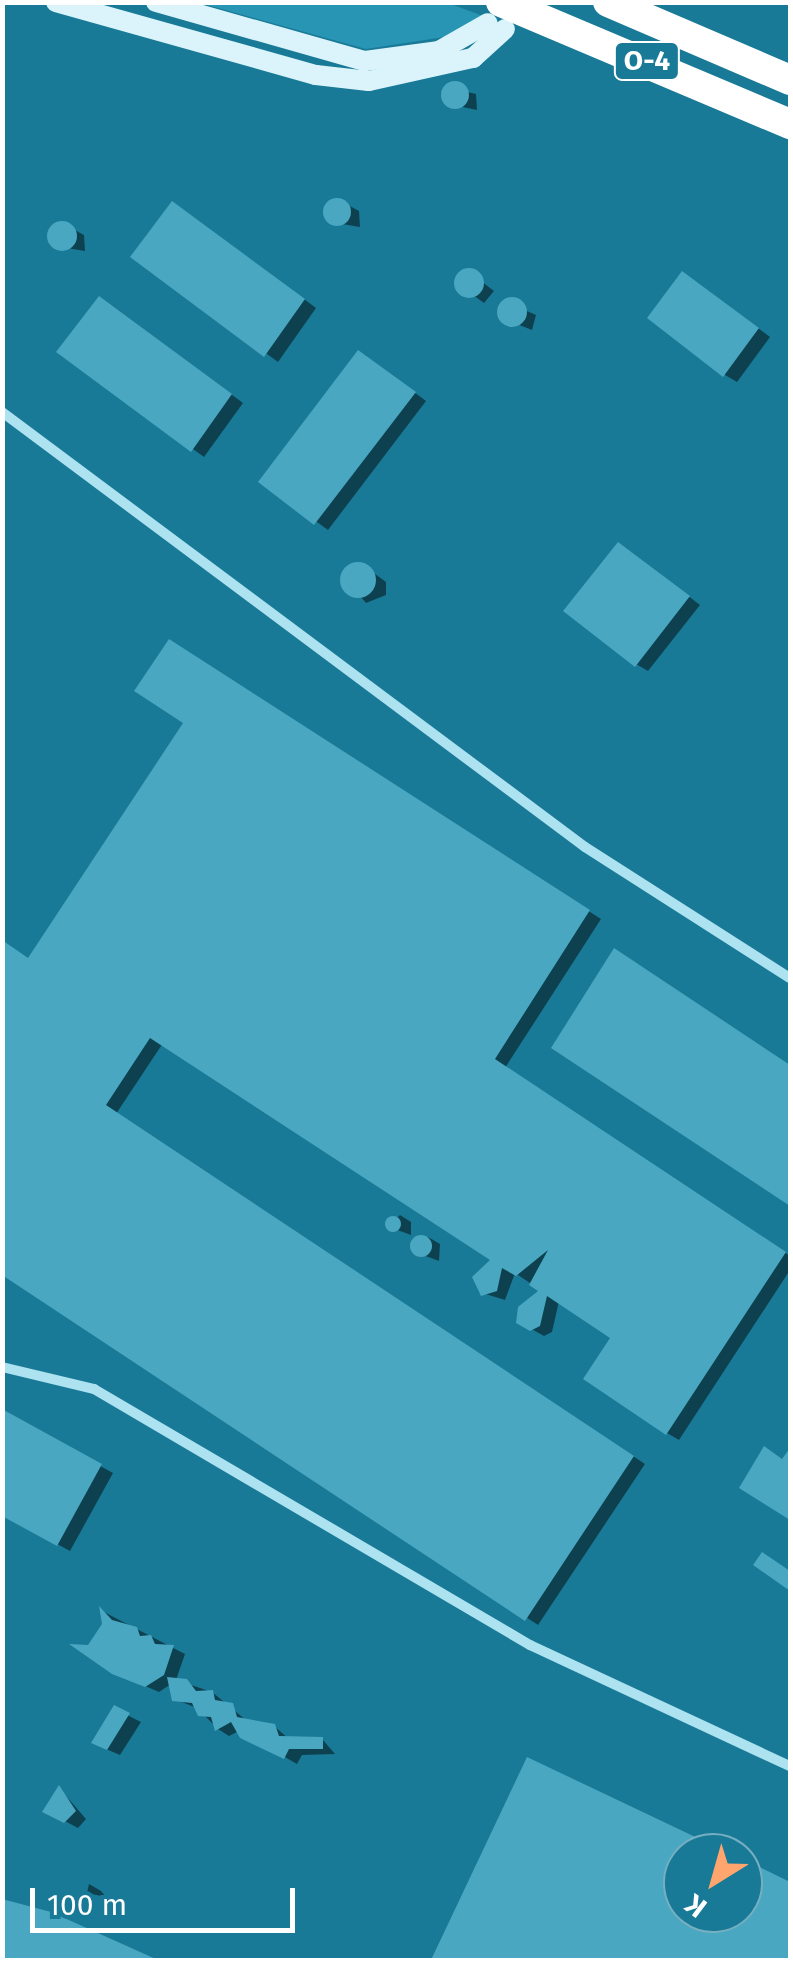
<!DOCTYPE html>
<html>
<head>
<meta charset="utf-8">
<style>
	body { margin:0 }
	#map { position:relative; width:793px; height:1963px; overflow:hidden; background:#197a97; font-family:"Fira Sans",sans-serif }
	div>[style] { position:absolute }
	.green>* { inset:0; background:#2995b4 }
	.shadow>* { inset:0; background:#0007 }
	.building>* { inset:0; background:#4aa7c1 }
	.round { border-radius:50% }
	.minor>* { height:10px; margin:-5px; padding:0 5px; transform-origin:5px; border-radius:5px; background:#ade2f1 }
	.secondary>* { height:20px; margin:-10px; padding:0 10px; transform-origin:10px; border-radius:10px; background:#dbf4fb }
	.motorway>* { height:30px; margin:-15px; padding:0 15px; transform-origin:15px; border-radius:15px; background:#fff }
	span { translate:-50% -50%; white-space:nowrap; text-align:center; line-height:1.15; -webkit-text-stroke:10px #197a97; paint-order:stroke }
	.shield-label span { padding:2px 8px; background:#197a97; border:2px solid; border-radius:8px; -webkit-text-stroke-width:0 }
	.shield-label { font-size:28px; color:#fff; font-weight:700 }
	.frame { position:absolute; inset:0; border:5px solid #fff; pointer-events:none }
	.north { position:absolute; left:663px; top:1833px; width:100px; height:100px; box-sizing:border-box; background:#197a97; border:2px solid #75afc1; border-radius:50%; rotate:217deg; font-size:28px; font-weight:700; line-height:40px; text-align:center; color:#fff }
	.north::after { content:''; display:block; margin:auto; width:35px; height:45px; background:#ffa56d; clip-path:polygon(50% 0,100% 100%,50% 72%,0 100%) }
	.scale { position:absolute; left:30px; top:1888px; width:265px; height:45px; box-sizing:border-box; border:5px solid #fff; border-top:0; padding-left:12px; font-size:30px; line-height:35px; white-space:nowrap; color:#fff; -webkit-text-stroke:8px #197a97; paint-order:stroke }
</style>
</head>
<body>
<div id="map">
	<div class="green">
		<div style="clip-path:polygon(200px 3px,448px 3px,483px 16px,444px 37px,366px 49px)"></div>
	</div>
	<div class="shadow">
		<div style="clip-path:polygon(446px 87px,476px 94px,477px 110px,448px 104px)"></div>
		<div style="clip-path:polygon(346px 204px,359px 211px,360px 227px,330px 222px,329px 205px)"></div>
		<div style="clip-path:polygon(185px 211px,316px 308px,278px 362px,133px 257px)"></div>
		<div style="clip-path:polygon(71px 228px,84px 235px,85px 251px,55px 246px,53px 229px)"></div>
		<div style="clip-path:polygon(469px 272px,494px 291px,484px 303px,458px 284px)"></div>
		<div style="clip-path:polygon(695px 281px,770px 337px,737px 382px,725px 375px)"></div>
		<div style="clip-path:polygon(506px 302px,536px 315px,532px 330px,502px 318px)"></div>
		<div style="clip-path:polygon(112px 306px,243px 403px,204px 457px,60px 352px)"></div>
		<div style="clip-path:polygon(371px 360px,426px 401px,328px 530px,261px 481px)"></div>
		<div style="clip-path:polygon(631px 552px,700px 605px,648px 671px,636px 664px)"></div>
		<div style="clip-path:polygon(363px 565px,386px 582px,386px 595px,366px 603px,343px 576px,350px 567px)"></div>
		<div style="clip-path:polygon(181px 650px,601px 919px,505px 1068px,790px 1256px,790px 1270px,679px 1440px,667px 1433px,613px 1337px,559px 1301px,552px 1332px,544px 1336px,519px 1322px,542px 1291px,515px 1273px,505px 1300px,479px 1292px,474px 1278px,494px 1259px,163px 1043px,116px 1114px,645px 1464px,538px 1625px,2px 1272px,29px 960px,187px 722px)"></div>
		<div style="clip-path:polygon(627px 959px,790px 1066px,790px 1203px,555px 1047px)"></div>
		<div style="clip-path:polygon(400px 1215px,411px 1222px,411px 1235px,389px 1227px)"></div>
		<div style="clip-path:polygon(428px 1237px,440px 1244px,439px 1261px,415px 1252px,414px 1241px)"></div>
		<div style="clip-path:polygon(2px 1412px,113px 1473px,70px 1551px,2px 1514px)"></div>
		<div style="clip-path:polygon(102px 1611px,185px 1654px,176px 1680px,212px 1692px,247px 1721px,274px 1726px,289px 1739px,323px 1740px,335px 1754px,302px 1755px,297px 1764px,239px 1731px,229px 1736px,218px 1729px,197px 1708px,174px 1699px,171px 1684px,159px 1692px,113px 1672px,90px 1647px,104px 1625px)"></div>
		<div style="clip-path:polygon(115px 1709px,141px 1722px,120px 1755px,106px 1749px)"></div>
		<div style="clip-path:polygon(528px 1761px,724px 1853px,683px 1853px,683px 1913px,743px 1913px,743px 1862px,790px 1885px,790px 1960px,434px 1960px)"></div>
		<div style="clip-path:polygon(60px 1789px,86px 1819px,78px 1828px,46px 1811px)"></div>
		<div style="clip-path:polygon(89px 1884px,101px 1891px,106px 1897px,87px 1893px)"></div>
		<div style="clip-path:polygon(2px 1903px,50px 1915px,151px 1960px,2px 1960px)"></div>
	</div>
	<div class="building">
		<div class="round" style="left:441px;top:81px;width:28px;height:28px"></div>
		<div class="round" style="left:323px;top:198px;width:28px;height:28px"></div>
		<div style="clip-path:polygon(172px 201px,305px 299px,264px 357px,130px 257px)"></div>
		<div class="round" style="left:47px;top:221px;width:30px;height:30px"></div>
		<div class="round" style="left:454px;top:268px;width:30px;height:30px"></div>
		<div style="clip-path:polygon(682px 271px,759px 328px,723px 377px,647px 318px)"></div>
		<div style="clip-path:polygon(99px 296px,232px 394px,191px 452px,56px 352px)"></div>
		<div class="round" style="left:497px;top:297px;width:30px;height:30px"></div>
		<div style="clip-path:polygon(358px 350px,416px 392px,314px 525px,258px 482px)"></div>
		<div style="clip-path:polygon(618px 542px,690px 596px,635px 667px,563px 611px)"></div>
		<div class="round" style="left:340px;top:562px;width:36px;height:36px"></div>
		<div style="clip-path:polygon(169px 639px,590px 910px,495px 1059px,786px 1252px,666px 1435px,583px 1379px,610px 1338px,547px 1296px,540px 1326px,530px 1331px,516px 1323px,518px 1307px,538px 1291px,529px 1285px,548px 1250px,516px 1276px,502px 1268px,497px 1291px,481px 1296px,472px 1277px,490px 1260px,150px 1038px,106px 1105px,634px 1456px,525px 1621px,2px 1275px,2px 940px,28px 958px,183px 723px,134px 691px)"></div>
		<div style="clip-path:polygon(614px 948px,790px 1065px,790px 1206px,551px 1048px)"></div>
		<div class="round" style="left:385px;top:1216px;width:16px;height:16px"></div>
		<div class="round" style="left:410px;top:1235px;width:22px;height:22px"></div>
		<div style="clip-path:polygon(2px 1409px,102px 1464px,57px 1546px,2px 1516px)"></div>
		<div style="clip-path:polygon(764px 1446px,782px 1459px,790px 1448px,790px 1520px,739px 1488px)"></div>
		<div style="clip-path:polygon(762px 1552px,790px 1571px,790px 1591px,753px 1565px)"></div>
		<div style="clip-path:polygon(99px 1606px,112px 1620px,137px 1627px,140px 1636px,151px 1635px,155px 1644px,174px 1645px,164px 1675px,145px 1687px,112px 1674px,69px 1644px,88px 1645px,102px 1624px)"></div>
		<div style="clip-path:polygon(167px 1677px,187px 1679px,196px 1691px,213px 1690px,215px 1700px,233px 1703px,237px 1717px,275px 1724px,279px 1736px,323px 1737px,323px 1749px,289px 1749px,284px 1759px,240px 1738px,231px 1722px,215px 1731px,211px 1717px,198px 1716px,192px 1703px,172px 1701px)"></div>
		<div style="clip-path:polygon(114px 1705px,130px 1713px,107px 1750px,91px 1743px)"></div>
		<div style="clip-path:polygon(527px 1757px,729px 1853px,683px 1853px,683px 1913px,743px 1913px,743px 1859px,790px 1882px,790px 1960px,431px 1960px)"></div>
		<div style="clip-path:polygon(59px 1785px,76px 1811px,64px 1823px,42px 1812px)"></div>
		<div style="clip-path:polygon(2px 1899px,51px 1912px,158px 1960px,2px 1960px)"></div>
	</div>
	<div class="minor">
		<div style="left:2px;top:412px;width:727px;rotate:36.73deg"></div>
		<div style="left:585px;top:847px;width:243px;rotate:32.6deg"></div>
		<div style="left:2px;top:1367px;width:95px;rotate:13.4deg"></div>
		<div style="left:94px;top:1389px;width:506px;rotate:30.42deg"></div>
		<div style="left:530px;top:1645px;width:287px;rotate:25deg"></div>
	</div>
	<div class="secondary">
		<div style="left:56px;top:2px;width:270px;rotate:15.7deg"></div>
		<div style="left:316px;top:75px;width:53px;rotate:6.5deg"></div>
		<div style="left:369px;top:81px;width:107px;rotate:-12.5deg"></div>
		<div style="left:473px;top:58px;width:43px;rotate:-42.2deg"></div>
		<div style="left:156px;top:2px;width:217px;rotate:15.8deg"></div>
		<div style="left:365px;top:61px;width:75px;rotate:-7.7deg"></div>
		<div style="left:439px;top:51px;width:56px;rotate:-29.7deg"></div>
	</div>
	<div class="motorway">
		<div style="left:501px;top:2px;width:314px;rotate:22.9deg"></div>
		<div style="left:608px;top:2px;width:198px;rotate:23.2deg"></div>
	</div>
	<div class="shield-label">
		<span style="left:647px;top:61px">O-4</span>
	</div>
	<div class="frame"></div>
	<div class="north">K</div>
	<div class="scale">100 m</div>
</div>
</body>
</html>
